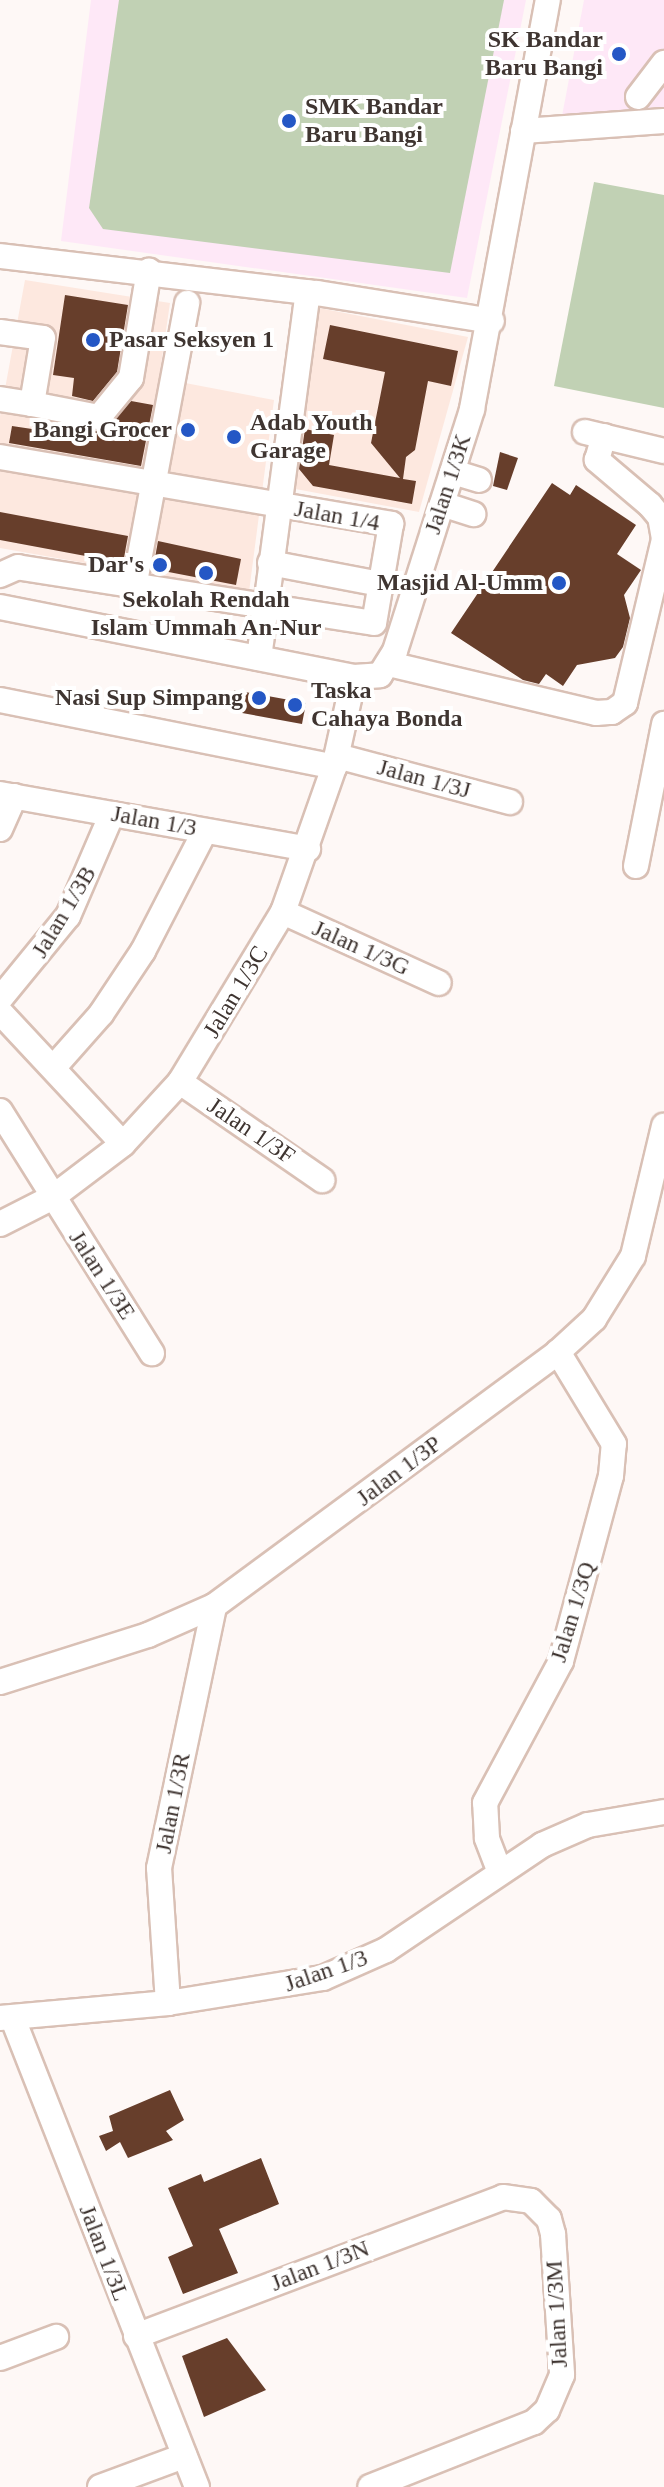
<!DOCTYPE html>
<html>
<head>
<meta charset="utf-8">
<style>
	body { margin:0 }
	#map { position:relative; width:664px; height:2487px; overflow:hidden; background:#fef8f6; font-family:Georgia,serif }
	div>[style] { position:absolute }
	.built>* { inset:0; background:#fde8df }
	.education>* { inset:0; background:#fee8f7 }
	.green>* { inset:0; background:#c1d1b4 }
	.building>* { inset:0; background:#673e2b }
	.roads { filter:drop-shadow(2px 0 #d9c0b5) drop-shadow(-2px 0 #d9c0b5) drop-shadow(0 2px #d9c0b5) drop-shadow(0 -2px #d9c0b5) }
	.minor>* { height:24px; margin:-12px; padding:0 12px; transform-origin:12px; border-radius:12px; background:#fff }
	.dots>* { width:22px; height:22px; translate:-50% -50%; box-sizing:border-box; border:4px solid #fff; border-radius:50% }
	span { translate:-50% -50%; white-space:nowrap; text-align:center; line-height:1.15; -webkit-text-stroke:8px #fff; paint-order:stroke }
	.poi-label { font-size:24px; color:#3f3531; font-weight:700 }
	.right { translate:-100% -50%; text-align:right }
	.left { translate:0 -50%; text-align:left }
	.street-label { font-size:24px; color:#3f3531 }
</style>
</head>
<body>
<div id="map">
	<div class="built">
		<div style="clip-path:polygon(25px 280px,170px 303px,159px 378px,274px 400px,249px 592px,0 548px,0 416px)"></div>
		<div style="clip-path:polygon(314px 307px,468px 337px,419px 512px,290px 488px)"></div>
	</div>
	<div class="education">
		<div style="clip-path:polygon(91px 0,526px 0,467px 298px,61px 241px)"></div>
		<div style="clip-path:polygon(584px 0,664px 0,664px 108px,562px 116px)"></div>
	</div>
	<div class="green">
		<div style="clip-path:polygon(119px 0,504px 0,450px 273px,103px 229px,89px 208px)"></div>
		<div style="clip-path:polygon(594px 182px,664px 195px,664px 408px,554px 386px)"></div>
	</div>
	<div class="building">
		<div style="clip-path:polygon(65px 295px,128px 305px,117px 372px,93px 401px,72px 396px,74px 378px,53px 375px)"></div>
		<div style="clip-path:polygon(330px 325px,458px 351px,451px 386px,428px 381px,415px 450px,406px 457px,403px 479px,416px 481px,412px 504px,313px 486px,299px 469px,305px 429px,334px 435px,329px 465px,400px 478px,371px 443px,385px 372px,323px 359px)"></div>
		<div style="clip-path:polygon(131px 401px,153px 405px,141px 466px,9px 443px,12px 426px,32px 429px,33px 423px,49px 423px,103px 431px)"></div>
		<div style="clip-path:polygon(500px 452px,518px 458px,507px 490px,493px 486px)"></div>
		<div style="clip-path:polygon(552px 483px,570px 495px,576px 485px,636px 525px,617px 554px,641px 570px,624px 595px,630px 618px,623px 647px,615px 658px,577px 665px,563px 686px,546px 674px,539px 684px,523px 680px,451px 633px)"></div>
		<div style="clip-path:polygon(0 512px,128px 536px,123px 563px,0 540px)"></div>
		<div style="clip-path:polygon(158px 541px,241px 559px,236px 585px,153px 569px)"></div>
		<div style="clip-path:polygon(234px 690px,306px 703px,302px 724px,231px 711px)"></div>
		<div style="clip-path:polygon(170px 2090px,184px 2120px,166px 2131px,173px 2140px,128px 2158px,120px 2142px,106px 2151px,99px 2136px,113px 2131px,109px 2116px)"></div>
		<div style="clip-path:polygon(261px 2158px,279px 2204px,219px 2229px,238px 2273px,183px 2294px,168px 2257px,193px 2246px,168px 2188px,201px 2174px,204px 2182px)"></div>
		<div style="clip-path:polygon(227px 2338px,266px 2390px,204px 2417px,182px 2356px)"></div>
	</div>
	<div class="roads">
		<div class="minor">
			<div style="left:638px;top:97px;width:43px;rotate:-52.6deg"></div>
			<div style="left:523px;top:131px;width:141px;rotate:-4.1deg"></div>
			<div style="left:0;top:256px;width:319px;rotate:6.7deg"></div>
			<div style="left:317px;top:293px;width:177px;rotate:9.1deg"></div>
			<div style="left:0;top:332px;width:43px;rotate:7.9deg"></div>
			<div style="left:43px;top:338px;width:67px;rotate:99.5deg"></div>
			<div style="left:32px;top:404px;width:68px;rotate:11deg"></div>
			<div style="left:99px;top:417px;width:50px;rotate:-50.6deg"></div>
			<div style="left:131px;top:378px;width:109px;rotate:-80.5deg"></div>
			<div style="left:0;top:399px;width:32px;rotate:9deg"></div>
			<div style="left:585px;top:432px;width:81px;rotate:13.5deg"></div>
			<div style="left:0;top:457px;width:397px;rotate:9.7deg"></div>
			<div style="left:391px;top:524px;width:100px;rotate:99.7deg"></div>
			<div style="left:374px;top:623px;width:360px;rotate:-171.1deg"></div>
			<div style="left:18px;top:567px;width:20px;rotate:156deg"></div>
			<div style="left:453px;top:472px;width:27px;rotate:17deg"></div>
			<div style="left:442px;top:504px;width:33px;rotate:18deg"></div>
			<div style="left:270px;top:563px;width:112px;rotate:10.8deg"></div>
			<div style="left:135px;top:582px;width:284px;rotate:-79.4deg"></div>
			<div style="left:0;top:607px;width:361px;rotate:11.2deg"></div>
			<div style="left:354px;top:677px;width:26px;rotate:-4deg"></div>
			<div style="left:380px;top:675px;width:28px;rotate:-58deg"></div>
			<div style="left:395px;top:651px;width:254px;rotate:-72.3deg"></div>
			<div style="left:472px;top:409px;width:416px;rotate:-79.5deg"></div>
			<div style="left:259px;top:658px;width:369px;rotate:-82.4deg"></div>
			<div style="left:389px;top:664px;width:213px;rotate:13.3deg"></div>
			<div style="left:596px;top:713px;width:16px;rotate:-4deg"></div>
			<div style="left:612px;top:712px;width:16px;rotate:-35deg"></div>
			<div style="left:625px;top:703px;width:169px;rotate:-76.6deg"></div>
			<div style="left:664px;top:539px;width:22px;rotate:-100deg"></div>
			<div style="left:660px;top:517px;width:16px;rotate:-130deg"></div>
			<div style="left:650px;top:505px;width:70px;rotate:-139.7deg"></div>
			<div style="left:597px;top:460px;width:25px;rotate:-74deg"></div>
			<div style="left:0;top:700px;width:341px;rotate:11.3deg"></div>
			<div style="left:337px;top:756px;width:179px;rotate:14.9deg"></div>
			<div style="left:0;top:794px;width:313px;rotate:10.1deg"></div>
			<div style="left:0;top:829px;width:36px;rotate:-66deg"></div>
			<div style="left:636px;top:866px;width:145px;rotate:-78.8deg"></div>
			<div style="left:283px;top:912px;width:171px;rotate:24.5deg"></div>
			<div style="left:0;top:999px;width:107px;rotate:-50.7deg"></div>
			<div style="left:68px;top:916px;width:111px;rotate:-66.7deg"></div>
			<div style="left:0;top:1012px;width:180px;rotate:47deg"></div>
			<div style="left:54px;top:1067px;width:71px;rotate:-48.4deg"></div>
			<div style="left:101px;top:1014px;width:76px;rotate:-56.3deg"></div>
			<div style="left:143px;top:951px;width:135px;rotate:-62.7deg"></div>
			<div style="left:180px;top:1082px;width:173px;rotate:34.6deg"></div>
			<div style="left:0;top:1111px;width:286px;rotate:57.9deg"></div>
			<div style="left:0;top:1224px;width:59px;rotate:-27deg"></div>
			<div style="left:53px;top:1197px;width:88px;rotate:-37.1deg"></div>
			<div style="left:123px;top:1144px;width:84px;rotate:-47.4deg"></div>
			<div style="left:180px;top:1082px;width:199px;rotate:-58.8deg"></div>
			<div style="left:283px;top:912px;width:154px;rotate:-70.6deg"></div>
			<div style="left:334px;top:767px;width:92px;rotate:-77.5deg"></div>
			<div style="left:0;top:1682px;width:155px;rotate:-17.6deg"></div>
			<div style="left:148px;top:1635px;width:72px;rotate:-23.7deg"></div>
			<div style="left:214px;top:1606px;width:428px;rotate:-36.4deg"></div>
			<div style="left:558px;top:1352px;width:49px;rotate:-42.5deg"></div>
			<div style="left:594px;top:1319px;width:74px;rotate:-58.2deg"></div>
			<div style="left:633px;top:1256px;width:134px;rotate:-76.6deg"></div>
			<div style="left:499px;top:1870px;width:34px;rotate:-111deg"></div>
			<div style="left:487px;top:1838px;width:35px;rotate:-93deg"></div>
			<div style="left:485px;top:1803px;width:161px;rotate:-61.8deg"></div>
			<div style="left:561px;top:1661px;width:192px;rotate:-74.9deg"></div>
			<div style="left:611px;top:1476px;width:32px;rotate:-85deg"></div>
			<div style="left:614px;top:1444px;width:108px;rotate:-121.3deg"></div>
			<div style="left:168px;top:2003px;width:135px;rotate:-93.8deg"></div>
			<div style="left:159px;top:1868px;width:268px;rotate:-78.1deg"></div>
			<div style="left:0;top:2018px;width:169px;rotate:-5.1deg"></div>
			<div style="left:168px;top:2003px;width:157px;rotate:-9.2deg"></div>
			<div style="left:323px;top:1978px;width:69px;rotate:-24deg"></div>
			<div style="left:386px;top:1950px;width:188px;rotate:-33.9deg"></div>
			<div style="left:542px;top:1845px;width:50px;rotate:-23.5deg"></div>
			<div style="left:588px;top:1825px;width:77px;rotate:-9.7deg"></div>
			<div style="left:13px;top:2019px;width:503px;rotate:68.54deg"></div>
			<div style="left:136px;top:2336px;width:392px;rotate:-20.7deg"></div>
			<div style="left:503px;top:2197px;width:28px;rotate:8deg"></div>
			<div style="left:531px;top:2201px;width:25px;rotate:45deg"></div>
			<div style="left:549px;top:2219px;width:16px;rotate:75deg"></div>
			<div style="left:553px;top:2234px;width:141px;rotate:86.3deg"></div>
			<div style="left:562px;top:2375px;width:38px;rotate:113deg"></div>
			<div style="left:547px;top:2410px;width:18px;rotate:137deg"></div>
			<div style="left:534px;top:2422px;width:176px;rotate:158.4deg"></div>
			<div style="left:0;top:2358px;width:60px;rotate:-20.6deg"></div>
			<div style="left:100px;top:2487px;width:90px;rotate:-20.3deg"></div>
		</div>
	</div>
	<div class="dots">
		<div style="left:619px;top:54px;background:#2457c5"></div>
		<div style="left:289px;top:121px;background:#2457c5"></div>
		<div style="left:93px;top:340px;background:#2457c5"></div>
		<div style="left:188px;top:430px;background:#2457c5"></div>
		<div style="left:234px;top:437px;background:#2457c5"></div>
		<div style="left:160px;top:565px;background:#2457c5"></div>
		<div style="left:206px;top:573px;background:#2457c5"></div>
		<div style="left:559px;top:583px;background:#2457c5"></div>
		<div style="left:259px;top:698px;background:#2457c5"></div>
		<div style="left:295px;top:705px;background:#2457c5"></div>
	</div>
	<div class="poi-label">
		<span class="right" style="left:603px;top:54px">SK Bandar<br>Baru Bangi</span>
		<span class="left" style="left:305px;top:121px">SMK Bandar<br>Baru Bangi</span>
		<span class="left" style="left:109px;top:340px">Pasar Seksyen 1</span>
		<span class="left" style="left:250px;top:437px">Adab Youth<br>Garage</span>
		<span class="right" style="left:172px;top:430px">Bangi Grocer</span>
		<span class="right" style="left:144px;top:565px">Dar's</span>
		<span class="right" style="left:543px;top:583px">Masjid Al-Umm</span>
		<span style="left:206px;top:614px">Sekolah Rendah<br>Islam Ummah An-Nur</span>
		<span class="left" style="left:311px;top:705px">Taska<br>Cahaya Bonda</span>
		<span class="right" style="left:243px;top:698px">Nasi Sup Simpang</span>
	</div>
	<div class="street-label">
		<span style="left:448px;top:484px;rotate:-72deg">Jalan 1/3K</span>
		<span style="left:337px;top:516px;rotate:10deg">Jalan 1/4</span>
		<span style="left:424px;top:779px;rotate:15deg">Jalan 1/3J</span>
		<span style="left:154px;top:821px;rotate:10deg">Jalan 1/3</span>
		<span style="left:64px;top:912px;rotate:-59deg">Jalan 1/3B</span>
		<span style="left:361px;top:948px;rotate:24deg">Jalan 1/3G</span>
		<span style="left:236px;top:992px;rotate:-59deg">Jalan 1/3C</span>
		<span style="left:251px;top:1131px;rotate:34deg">Jalan 1/3F</span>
		<span style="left:102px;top:1275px;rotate:57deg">Jalan 1/3E</span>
		<span style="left:399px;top:1471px;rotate:-37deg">Jalan 1/3P</span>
		<span style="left:573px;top:1612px;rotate:-73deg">Jalan 1/3Q</span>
		<span style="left:173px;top:1803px;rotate:-79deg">Jalan 1/3R</span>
		<span style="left:326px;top:1971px;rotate:-19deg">Jalan 1/3</span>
		<span style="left:104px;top:2253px;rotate:69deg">Jalan 1/3L</span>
		<span style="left:320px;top:2266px;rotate:-21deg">Jalan 1/3N</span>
		<span style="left:557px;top:2314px;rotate:-93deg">Jalan 1/3M</span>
	</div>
</div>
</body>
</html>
